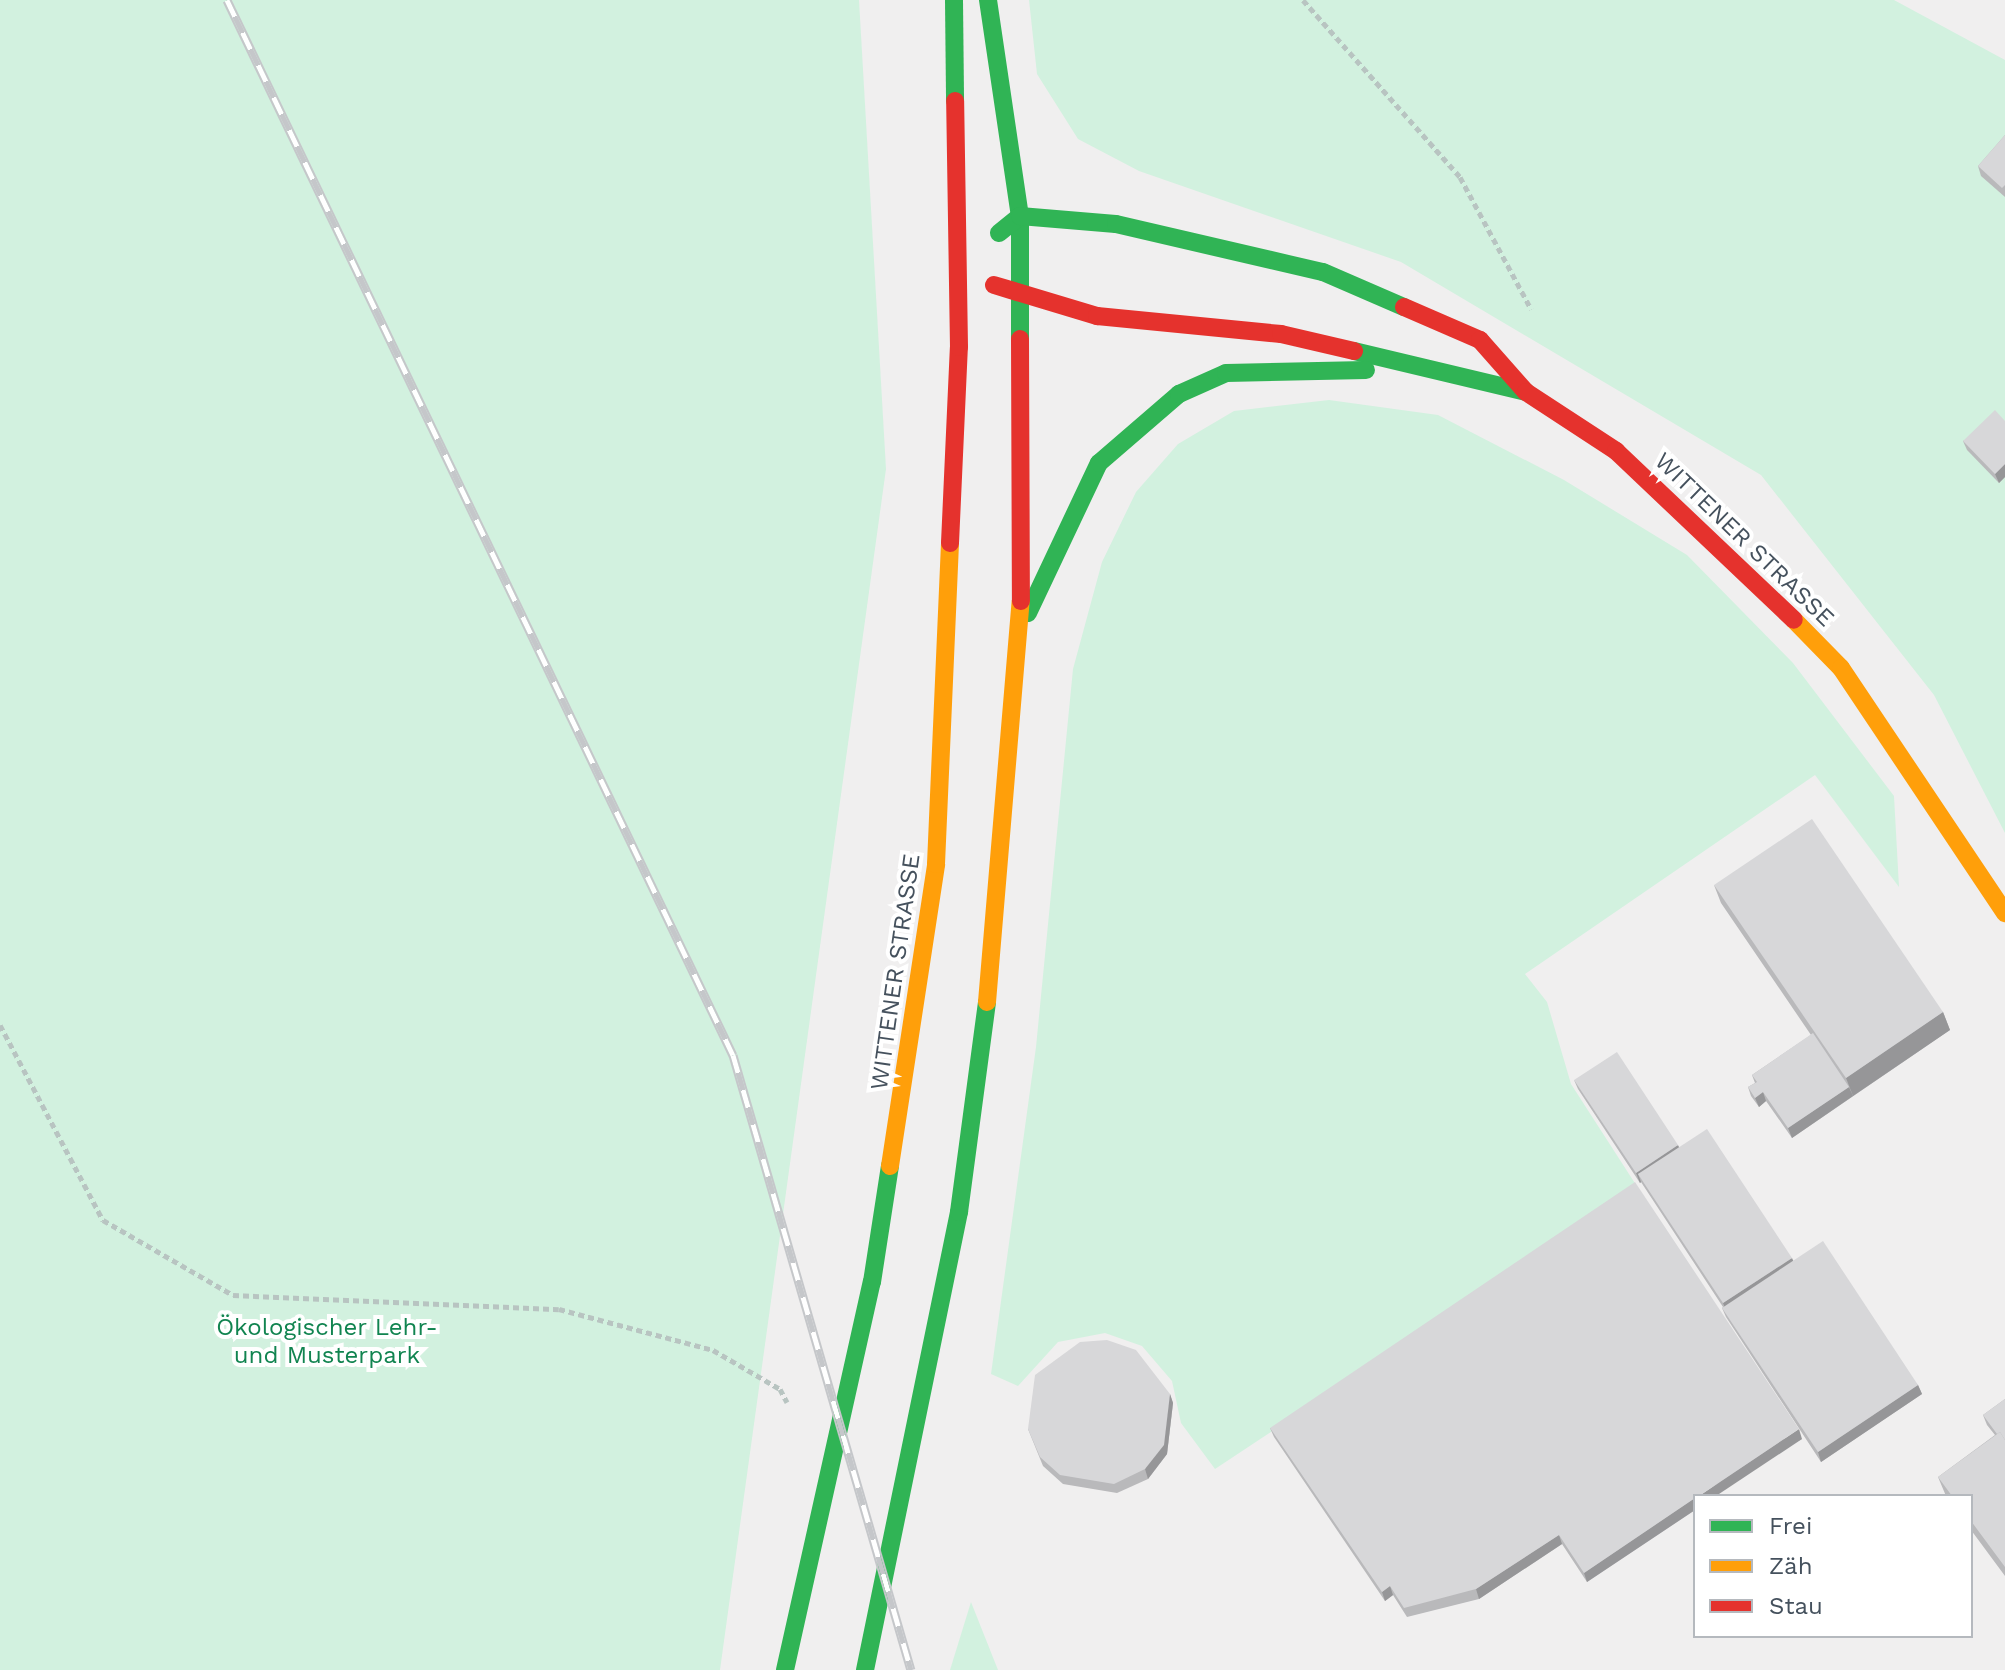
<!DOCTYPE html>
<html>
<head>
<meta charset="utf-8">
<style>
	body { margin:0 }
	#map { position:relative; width:2005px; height:1670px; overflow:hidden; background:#f0efef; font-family:"Work Sans",sans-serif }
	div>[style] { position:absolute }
	.green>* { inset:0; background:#d2f1df }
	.path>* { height:5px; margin-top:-2.5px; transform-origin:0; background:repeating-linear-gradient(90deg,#b8c4c1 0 6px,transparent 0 10px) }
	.fast>* { height:18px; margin:-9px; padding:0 9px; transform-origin:9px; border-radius:9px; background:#30b455 }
	.slow>* { height:18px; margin:-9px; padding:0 9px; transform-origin:9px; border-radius:9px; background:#ff9f0a }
	.jam>* { height:18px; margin:-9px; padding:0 9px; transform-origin:9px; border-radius:9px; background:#e5322d }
	.rail>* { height:9px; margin-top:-4.5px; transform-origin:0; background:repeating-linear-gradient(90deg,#fff 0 18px,#c5c7ca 0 36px); box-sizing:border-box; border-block:2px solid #c5c7ca }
	.wall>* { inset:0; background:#b9b9bb }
	.shaded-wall>* { inset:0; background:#969698 }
	.building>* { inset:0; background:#d7d7d9 }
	span { translate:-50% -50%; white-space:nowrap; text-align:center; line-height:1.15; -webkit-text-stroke:8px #fff; paint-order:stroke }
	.street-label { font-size:24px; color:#45515d }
	.park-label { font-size:24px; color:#118450 }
	.legend { position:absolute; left:1693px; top:1494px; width:280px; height:144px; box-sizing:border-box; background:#fff; border:2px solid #b5b9be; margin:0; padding:10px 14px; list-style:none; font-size:24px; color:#45515d }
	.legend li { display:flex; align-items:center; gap:16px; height:40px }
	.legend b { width:40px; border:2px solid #b5b9be }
</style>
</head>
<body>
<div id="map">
	<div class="green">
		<div style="clip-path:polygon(0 0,859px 0,886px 469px,720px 1670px,0 1670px)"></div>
		<div style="clip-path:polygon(1029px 0,1894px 0,2005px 60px,2005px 833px,1934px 695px,1761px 475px,1401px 262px,1139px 171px,1078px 139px,1037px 74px)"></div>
		<div style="clip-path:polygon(1329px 400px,1438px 415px,1564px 480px,1687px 555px,1793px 663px,1894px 796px,1899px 887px,1815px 775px,1525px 974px,1547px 1002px,1571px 1084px,1638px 1188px,1215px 1469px,1181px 1423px,1172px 1381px,1142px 1346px,1105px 1333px,1058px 1342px,1018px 1386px,991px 1374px,1036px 1047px,1073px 669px,1102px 562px,1136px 492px,1178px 444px,1234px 411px)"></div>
		<div style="clip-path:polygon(971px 1602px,998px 1670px,950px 1670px)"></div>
	</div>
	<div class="path">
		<div style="left:1303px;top:0;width:237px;rotate:48.4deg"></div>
		<div style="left:1460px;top:177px;width:150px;rotate:61.7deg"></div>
		<div style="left:0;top:1025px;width:221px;rotate:62.2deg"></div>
		<div style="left:103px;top:1220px;width:150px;rotate:30deg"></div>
		<div style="left:233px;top:1295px;width:326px;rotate:2.5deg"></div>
		<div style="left:559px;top:1309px;width:159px;rotate:14.9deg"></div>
		<div style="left:713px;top:1350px;width:78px;rotate:30.2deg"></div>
		<div style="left:780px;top:1389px;width:15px;rotate:62deg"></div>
	</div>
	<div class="fast">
		<div style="left:954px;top:0;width:101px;rotate:89.4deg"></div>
		<div style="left:988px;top:0;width:218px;rotate:81.6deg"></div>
		<div style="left:1020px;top:216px;width:123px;rotate:90deg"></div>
		<div style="left:999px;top:233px;width:27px;rotate:-39deg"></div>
		<div style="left:1020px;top:216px;width:96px;rotate:4.8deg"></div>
		<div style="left:1116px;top:224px;width:212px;rotate:13.1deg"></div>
		<div style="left:1323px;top:272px;width:88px;rotate:23.4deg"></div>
		<div style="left:1354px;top:351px;width:177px;rotate:13.4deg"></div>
		<div style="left:1028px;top:613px;width:166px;rotate:-64.7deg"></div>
		<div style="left:1099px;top:463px;width:106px;rotate:-40.8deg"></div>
		<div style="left:1179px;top:394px;width:51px;rotate:-24.1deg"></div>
		<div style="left:1226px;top:373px;width:140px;rotate:-1.2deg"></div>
		<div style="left:785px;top:1670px;width:398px;rotate:-77.4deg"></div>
		<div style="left:872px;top:1282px;width:117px;rotate:-81.2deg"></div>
		<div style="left:865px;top:1670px;width:468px;rotate:-78.4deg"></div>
		<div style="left:959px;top:1212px;width:212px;rotate:-82.4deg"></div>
	</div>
	<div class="slow">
		<div style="left:1794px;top:620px;width:67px;rotate:45.6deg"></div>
		<div style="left:1841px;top:668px;width:295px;rotate:56.2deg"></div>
		<div style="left:987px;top:1002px;width:402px;rotate:-85.2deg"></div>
		<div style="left:890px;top:1166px;width:305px;rotate:-81.3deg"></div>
		<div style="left:936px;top:864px;width:321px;rotate:-87.5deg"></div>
	</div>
	<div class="jam">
		<div style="left:994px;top:285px;width:108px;rotate:16.8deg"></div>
		<div style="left:1097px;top:316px;width:185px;rotate:5.6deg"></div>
		<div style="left:1281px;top:334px;width:75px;rotate:13.1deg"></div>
		<div style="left:1404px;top:307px;width:83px;rotate:23.5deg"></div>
		<div style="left:1480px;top:340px;width:69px;rotate:48.5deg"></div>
		<div style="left:1526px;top:392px;width:108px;rotate:33.2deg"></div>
		<div style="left:1616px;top:451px;width:245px;rotate:43.5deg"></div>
		<div style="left:1020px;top:339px;width:262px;rotate:89.8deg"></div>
		<div style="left:950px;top:543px;width:196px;rotate:-87.4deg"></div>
		<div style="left:959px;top:347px;width:246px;rotate:-90.9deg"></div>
	</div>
	<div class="rail">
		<div style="left:227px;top:0;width:1170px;rotate:64.38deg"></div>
		<div style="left:733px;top:1055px;width:640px;rotate:73.86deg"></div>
	</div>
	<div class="wall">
		<div style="clip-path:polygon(2005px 135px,2005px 197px,1981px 176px,1978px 166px)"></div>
		<div style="clip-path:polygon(2005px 421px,2005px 477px,1999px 483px,1967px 450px,1963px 441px)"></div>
		<div style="clip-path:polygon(1714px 885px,1943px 1012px,1950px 1030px,1792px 1138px,1766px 1101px,1759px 1107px,1751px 1096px,1748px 1087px,1755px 1083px,1752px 1075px,1811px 1035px,1721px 903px)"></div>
		<div style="clip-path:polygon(1574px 1080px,1679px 1147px,1918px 1385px,1922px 1394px,1821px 1462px,1726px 1317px,1722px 1308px,1723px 1307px,1641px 1182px,1640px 1183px,1578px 1089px)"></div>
		<div style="clip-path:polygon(1170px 1394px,1173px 1403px,1167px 1454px,1148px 1479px,1117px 1493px,1063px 1484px,1043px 1466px,1028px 1429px)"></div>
		<div style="clip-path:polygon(2005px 1399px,2005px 1576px,1971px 1530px,1971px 1496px,1946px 1496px,1938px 1477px,1995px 1435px,1987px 1425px,1983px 1415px)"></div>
		<div style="clip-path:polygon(1270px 1428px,1802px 1439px,1695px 1496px,1695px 1510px,1587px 1582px,1562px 1544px,1479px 1599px,1407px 1617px,1393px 1595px,1385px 1601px,1274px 1437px)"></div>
	</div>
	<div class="shaded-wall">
		<div style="clip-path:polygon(2005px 464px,2005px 477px,1999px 483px,1995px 474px)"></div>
		<div style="clip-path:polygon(1943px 1012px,1950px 1030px,1853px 1096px,1846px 1078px)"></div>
		<div style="clip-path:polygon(1849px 1087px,1853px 1096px,1792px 1138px,1788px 1128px)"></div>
		<div style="clip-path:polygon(1763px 1092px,1766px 1101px,1759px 1107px,1755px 1098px)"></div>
		<div style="clip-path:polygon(1678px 1145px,1682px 1154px,1638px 1174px,1641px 1182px,1640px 1183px,1636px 1173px)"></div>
		<div style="clip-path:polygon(1792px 1258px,1796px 1267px,1727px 1313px,1723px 1303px)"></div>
		<div style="clip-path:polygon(1918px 1385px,1922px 1394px,1821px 1462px,1818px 1452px)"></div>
		<div style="clip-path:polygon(1170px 1394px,1173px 1403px,1167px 1454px,1148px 1479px,1145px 1469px)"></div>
		<div style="clip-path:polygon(1799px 1429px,1802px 1439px,1716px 1496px,1699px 1496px)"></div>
		<div style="clip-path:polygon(1695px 1498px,1695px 1510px,1587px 1582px,1584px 1573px)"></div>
		<div style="clip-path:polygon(1559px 1535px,1562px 1544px,1479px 1599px,1476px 1589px)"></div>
		<div style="clip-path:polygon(1390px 1586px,1393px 1595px,1385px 1601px,1382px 1592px)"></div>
	</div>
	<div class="building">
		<div style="clip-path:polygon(2005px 135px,2005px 185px,2002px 188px,1978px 166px)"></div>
		<div style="clip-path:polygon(1995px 410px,2005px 421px,2005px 464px,1995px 474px,1963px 441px)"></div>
		<div style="clip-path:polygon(1812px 819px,1943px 1012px,1846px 1078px,1714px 885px)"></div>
		<div style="clip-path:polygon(1813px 1033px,1849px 1087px,1788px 1128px,1763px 1092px,1755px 1098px,1748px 1087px,1757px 1082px,1752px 1075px)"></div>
		<div style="clip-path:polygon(1617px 1052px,1678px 1145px,1636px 1173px,1574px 1080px)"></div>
		<div style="clip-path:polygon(1707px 1129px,1792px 1258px,1723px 1303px,1638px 1174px)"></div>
		<div style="clip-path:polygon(1635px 1182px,1799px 1429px,1699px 1496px,1695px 1496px,1695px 1498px,1584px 1573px,1559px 1535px,1476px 1589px,1404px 1608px,1390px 1586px,1382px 1592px,1270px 1428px)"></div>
		<div style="clip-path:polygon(1823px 1241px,1918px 1385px,1818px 1452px,1722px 1308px)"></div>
		<div style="clip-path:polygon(1107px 1340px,1136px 1350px,1170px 1394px,1164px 1445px,1145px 1469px,1114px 1484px,1060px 1475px,1040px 1457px,1028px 1429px,1035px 1375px,1080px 1342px)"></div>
		<div style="clip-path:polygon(2005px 1399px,2005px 1440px,2000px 1432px,1997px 1434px,1983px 1415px)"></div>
		<div style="clip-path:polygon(2000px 1432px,2005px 1440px,2005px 1567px,1971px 1521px,1971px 1496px,1952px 1496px,1938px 1477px)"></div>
	</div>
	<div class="street-label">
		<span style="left:1744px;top:540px;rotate:44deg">WITTENER STRASSE</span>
		<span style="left:896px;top:972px;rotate:-82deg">WITTENER STRASSE</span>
	</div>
	<div class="park-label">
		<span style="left:327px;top:1342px">Ökologischer Lehr-<br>und Musterpark</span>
	</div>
	<ul class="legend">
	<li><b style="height:10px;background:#30b455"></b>Frei</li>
	<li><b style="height:10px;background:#ff9f0a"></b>Zäh</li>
	<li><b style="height:10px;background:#e5322d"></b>Stau</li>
	</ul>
</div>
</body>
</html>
